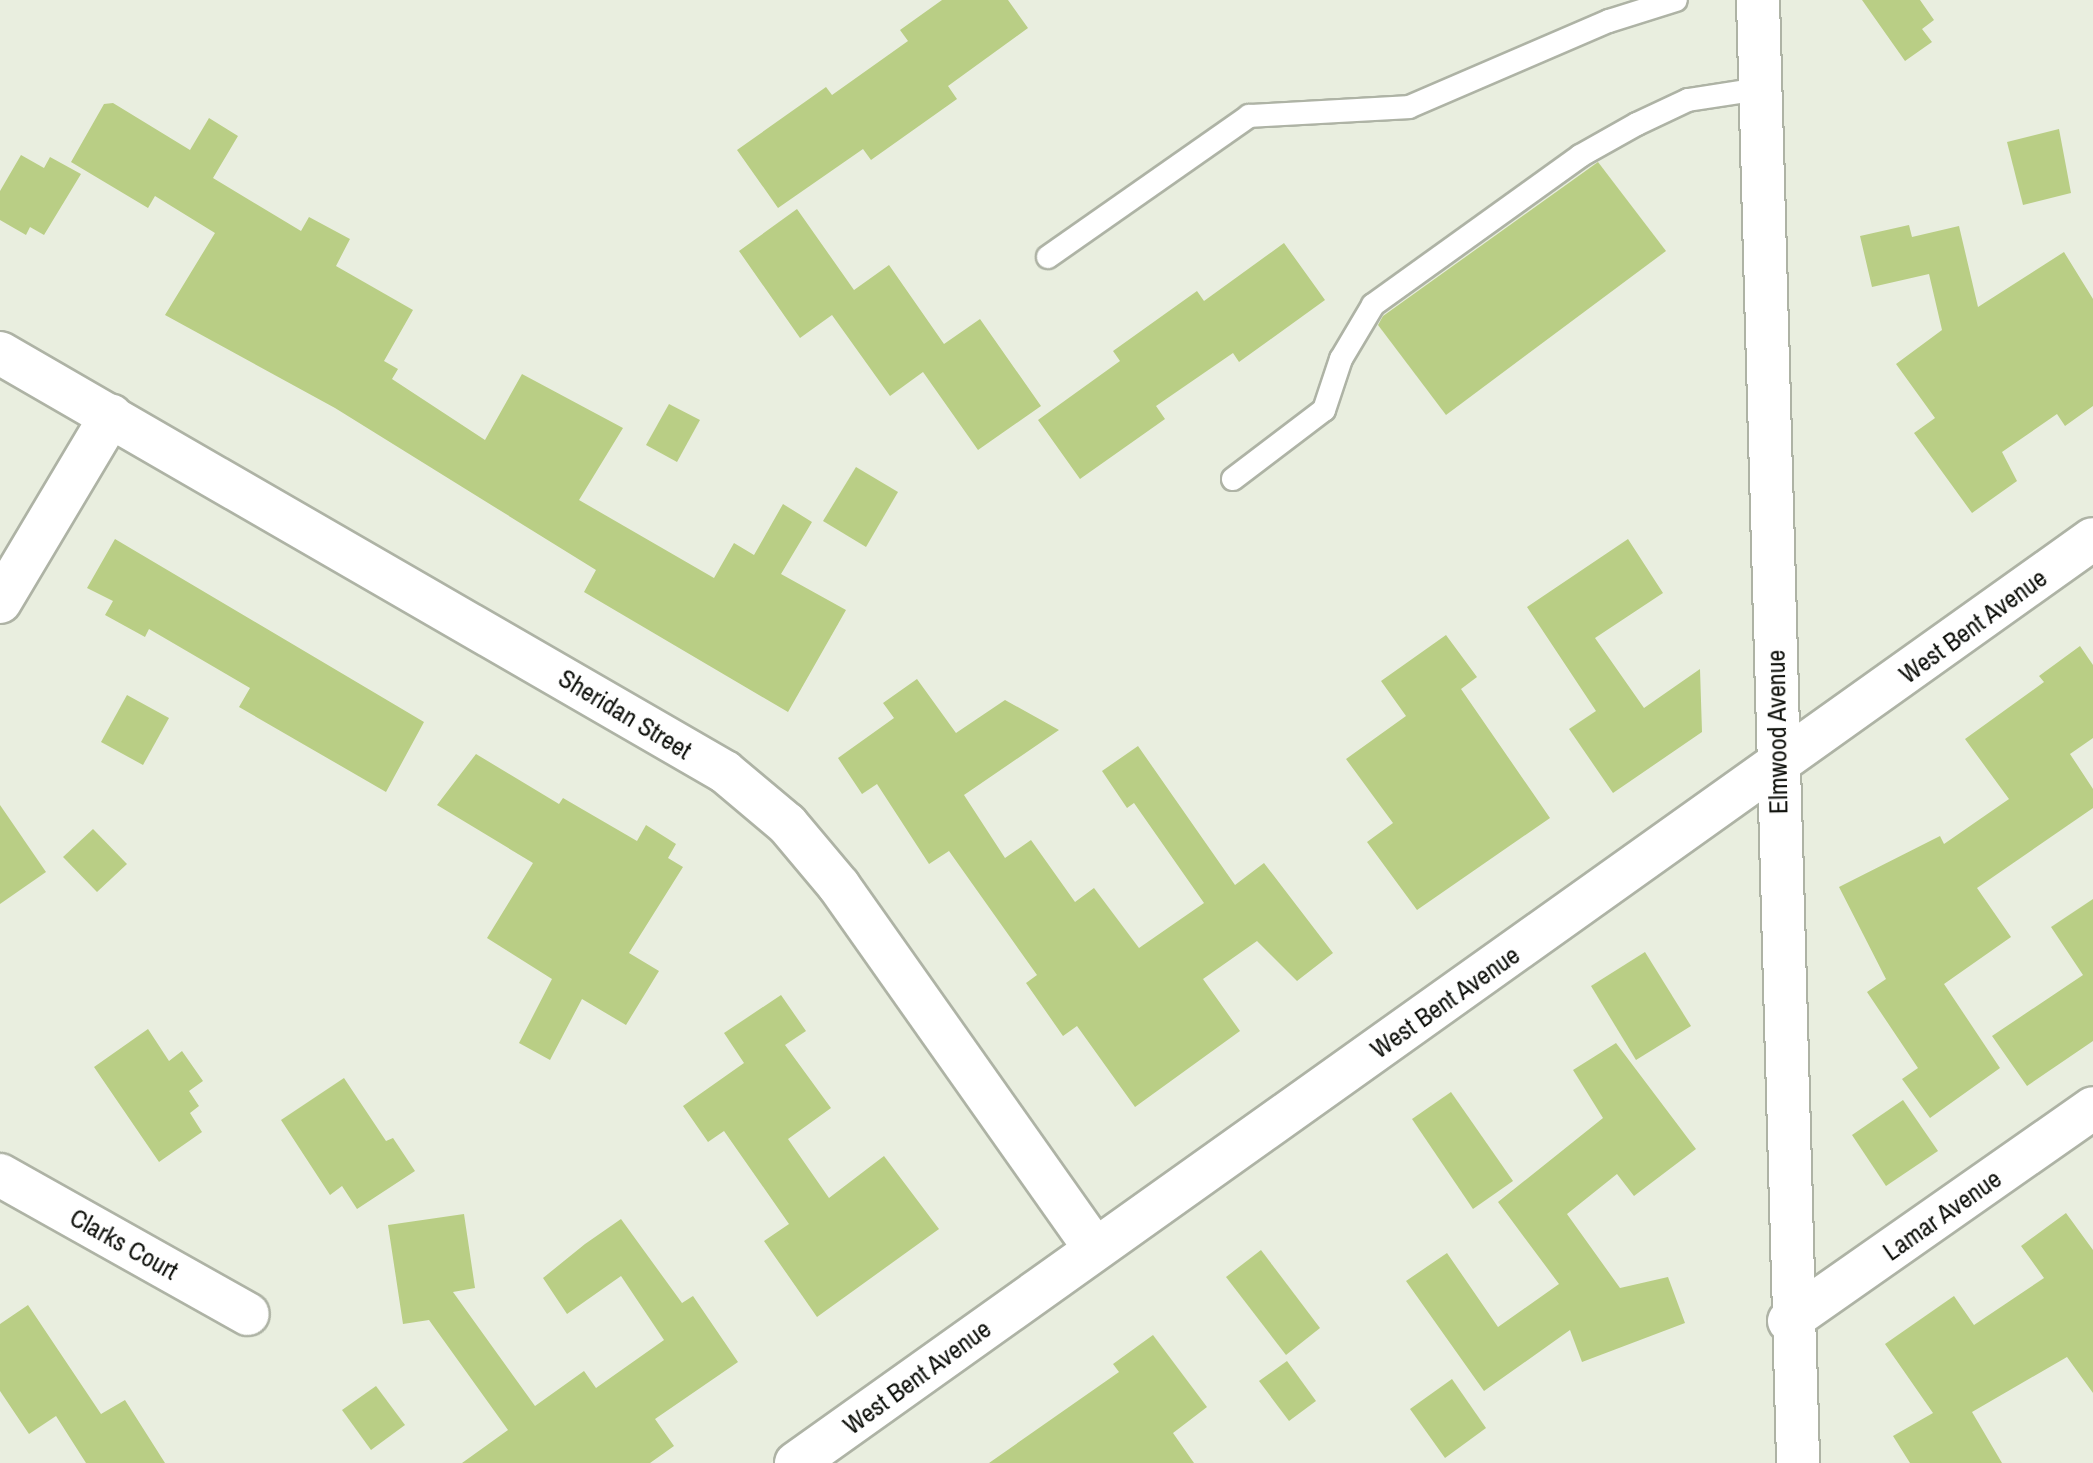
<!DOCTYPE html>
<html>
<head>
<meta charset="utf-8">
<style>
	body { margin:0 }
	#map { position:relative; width:2093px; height:1463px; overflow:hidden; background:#e9eedf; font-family:"Archivo Narrow",sans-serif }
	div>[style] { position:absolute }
	.building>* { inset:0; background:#b9ce85 }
	.roads { filter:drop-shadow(2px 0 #aeb3a5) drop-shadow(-2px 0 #aeb3a5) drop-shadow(0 2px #aeb3a5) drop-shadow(0 -2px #aeb3a5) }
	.service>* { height:22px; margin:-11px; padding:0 11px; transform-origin:11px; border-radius:11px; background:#fff }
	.minor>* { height:42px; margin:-21px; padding:0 21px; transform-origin:21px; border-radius:21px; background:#fff }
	span { translate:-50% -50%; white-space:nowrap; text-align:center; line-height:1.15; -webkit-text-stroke:8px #fff; paint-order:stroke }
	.street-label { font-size:26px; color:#11130e }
</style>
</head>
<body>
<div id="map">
	<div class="building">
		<div style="clip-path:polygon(942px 0,1008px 0,1028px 28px,948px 86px,957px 99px,871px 160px,863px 149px,778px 208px,737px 150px,826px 87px,832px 95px,908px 41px,900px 30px)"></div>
		<div style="clip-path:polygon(1862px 0,1920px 0,1934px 20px,1922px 29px,1932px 42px,1905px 61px)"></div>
		<div style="clip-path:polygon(113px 103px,190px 150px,209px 118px,238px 136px,213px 178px,301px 231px,309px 217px,350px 239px,336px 266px,413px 310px,384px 361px,398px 369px,392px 379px,485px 440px,522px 374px,623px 428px,579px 500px,714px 578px,734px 543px,754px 555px,783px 504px,812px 522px,781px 574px,846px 610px,788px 712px,584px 592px,596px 570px,335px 408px,165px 315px,215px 233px,155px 196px,148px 208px,71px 162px,104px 104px)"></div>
		<div style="clip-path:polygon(2059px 129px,2071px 193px,2023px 205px,2007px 142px)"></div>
		<div style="clip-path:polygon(21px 155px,44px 168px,50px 157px,81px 174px,44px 235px,30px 227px,26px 235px,0 220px,0 191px)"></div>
		<div style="clip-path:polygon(1598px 162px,1666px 251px,1446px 415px,1378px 325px,1383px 316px)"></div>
		<div style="clip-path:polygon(797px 209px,854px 290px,889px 265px,944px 344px,980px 319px,1041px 406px,978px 450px,923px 372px,890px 396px,832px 315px,800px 338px,739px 251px)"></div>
		<div style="clip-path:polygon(1909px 225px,1912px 237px,1959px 226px,1978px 307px,2064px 252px,2093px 299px,2093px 406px,2065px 426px,2057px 414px,2002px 452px,2017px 481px,1972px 513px,1914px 433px,1935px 418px,1896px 364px,1942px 330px,1929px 274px,1872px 287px,1860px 236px)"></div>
		<div style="clip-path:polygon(1284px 243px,1325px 300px,1239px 362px,1233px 353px,1156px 406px,1165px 419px,1080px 479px,1038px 420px,1120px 361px,1113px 351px,1197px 291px,1204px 301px)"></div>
		<div style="clip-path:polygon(669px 404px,700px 420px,677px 462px,646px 445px)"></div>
		<div style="clip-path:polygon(856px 467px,898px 492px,866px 547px,823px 521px)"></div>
		<div style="clip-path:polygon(115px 539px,424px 722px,386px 792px,239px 707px,250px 688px,149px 629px,145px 637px,105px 615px,113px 601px,87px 588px)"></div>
		<div style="clip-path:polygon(1628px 539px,1663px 593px,1595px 638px,1644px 708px,1700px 669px,1702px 732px,1613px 793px,1569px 729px,1596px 711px,1527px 607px)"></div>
		<div style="clip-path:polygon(1446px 635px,1477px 677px,1461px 689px,1550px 818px,1417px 910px,1367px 842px,1393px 823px,1346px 759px,1406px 716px,1381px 681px)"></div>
		<div style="clip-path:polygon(2080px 646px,2093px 665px,2093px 738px,2070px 754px,2093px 789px,2093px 808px,1977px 888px,2011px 937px,1944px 984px,2000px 1068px,1930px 1118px,1902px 1079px,1918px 1068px,1867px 992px,1886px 979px,1839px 887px,1940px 836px,1944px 844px,2009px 799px,1965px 739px,2044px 682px,2039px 676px)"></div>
		<div style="clip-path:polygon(917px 679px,956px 733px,1005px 700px,1059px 730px,964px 795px,1005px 858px,1031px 840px,1075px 902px,1094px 888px,1139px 948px,1204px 903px,1134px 803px,1127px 808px,1102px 771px,1138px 746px,1235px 885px,1264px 863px,1333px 953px,1297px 981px,1257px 941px,1203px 979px,1240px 1031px,1135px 1107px,1077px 1026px,1063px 1036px,1026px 983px,1037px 975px,949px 851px,929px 864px,877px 784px,862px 794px,838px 758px,894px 718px,883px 703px)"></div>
		<div style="clip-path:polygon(127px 695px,169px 718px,143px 765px,101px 742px)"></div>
		<div style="clip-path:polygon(476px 754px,559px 804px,563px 798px,637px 841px,646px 825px,676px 844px,668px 858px,683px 867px,629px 953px,659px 971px,626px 1025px,582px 999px,550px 1060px,519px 1043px,552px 979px,487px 938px,533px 863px,437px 805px)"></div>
		<div style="clip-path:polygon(0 805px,46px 872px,0 904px)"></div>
		<div style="clip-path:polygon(93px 829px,127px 864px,97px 892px,63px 857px)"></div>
		<div style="clip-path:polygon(2093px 899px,2093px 1041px,2027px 1086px,1992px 1036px,2083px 975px,2051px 927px)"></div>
		<div style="clip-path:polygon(1645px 952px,1691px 1026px,1636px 1060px,1591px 986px)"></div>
		<div style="clip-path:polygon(781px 995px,806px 1031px,785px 1045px,831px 1108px,788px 1139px,829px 1198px,884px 1156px,939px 1229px,817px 1317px,764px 1241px,789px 1224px,724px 1131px,708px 1142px,683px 1106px,744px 1063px,724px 1033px)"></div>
		<div style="clip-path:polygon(148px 1029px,169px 1061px,182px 1051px,203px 1081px,189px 1091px,199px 1106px,190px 1113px,202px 1132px,159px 1162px,94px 1067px)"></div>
		<div style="clip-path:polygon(1616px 1043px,1696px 1149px,1634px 1196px,1617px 1174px,1567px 1214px,1620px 1288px,1668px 1277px,1685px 1323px,1582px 1362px,1570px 1330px,1484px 1391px,1406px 1281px,1447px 1253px,1498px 1327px,1559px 1284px,1498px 1202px,1603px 1118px,1573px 1070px)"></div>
		<div style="clip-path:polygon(344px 1078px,386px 1141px,393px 1138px,415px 1171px,357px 1209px,342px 1186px,330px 1195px,281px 1120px)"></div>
		<div style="clip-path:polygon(1451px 1092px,1513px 1181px,1473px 1209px,1412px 1119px)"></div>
		<div style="clip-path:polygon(1903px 1100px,1938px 1151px,1886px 1186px,1852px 1135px)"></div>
		<div style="clip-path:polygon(2066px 1213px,2093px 1250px,2093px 1393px,2067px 1357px,1972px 1412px,2002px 1463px,1910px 1463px,1893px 1436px,1933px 1413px,1885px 1344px,1954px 1296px,1974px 1325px,2044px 1278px,2021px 1246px)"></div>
		<div style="clip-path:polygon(464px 1214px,475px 1288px,453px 1292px,535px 1406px,584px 1371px,596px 1388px,664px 1340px,621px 1276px,567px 1314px,543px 1278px,585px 1244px,621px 1219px,682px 1303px,693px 1296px,738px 1362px,655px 1419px,674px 1446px,650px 1463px,462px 1463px,508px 1430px,429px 1320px,403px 1324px,388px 1225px)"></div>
		<div style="clip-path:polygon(1261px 1250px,1320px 1328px,1286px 1355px,1226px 1277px)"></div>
		<div style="clip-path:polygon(28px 1305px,101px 1414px,125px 1400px,165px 1463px,86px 1463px,56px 1416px,29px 1434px,0 1391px,0 1324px)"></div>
		<div style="clip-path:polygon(1153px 1335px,1207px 1407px,1173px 1433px,1194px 1463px,989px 1463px,1119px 1372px,1113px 1364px)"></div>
		<div style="clip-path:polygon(1287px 1361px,1316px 1401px,1289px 1421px,1259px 1381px)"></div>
		<div style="clip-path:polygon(1452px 1379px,1486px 1428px,1445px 1458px,1410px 1409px)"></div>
		<div style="clip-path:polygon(376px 1386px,405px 1425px,371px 1450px,342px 1410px)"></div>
	</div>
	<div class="roads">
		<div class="service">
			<div style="left:1048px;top:257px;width:246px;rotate:-35deg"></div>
			<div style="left:1249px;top:116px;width:160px;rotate:-3.2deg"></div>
			<div style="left:1409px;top:107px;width:218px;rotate:-23.3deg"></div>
			<div style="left:1609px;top:21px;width:70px;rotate:-17.4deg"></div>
			<div style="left:1233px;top:479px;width:114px;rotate:-37.2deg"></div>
			<div style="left:1324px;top:410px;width:54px;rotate:-71.6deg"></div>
			<div style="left:1341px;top:359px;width:63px;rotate:-59.3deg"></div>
			<div style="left:1373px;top:305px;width:255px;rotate:-35.7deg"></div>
			<div style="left:1580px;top:156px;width:65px;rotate:-29.3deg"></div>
			<div style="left:1637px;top:124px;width:56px;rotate:-25.2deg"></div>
			<div style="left:1688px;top:100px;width:73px;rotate:-8.7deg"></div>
		</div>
		<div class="minor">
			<div style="left:1758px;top:0;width:1464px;rotate:88.43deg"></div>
			<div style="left:0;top:353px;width:837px;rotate:30.02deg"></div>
			<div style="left:725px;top:772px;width:81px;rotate:40deg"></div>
			<div style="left:787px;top:824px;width:81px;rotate:50deg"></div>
			<div style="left:839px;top:886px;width:444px;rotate:54.8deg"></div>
			<div style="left:0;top:602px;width:217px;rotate:-59.2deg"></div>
			<div style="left:0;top:1175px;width:284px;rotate:29.3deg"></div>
			<div style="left:1789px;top:1321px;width:371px;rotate:-35deg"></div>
			<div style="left:796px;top:1463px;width:1592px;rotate:-35.47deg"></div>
		</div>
	</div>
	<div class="street-label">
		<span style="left:1973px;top:626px;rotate:-36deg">West Bent Avenue</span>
		<span style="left:625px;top:714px;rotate:31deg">Sheridan Street</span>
		<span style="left:1777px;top:732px;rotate:-91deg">Elmwood Avenue</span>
		<span style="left:1445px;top:1002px;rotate:-35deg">West Bent Avenue</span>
		<span style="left:1942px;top:1215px;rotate:-35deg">Lamar Avenue</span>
		<span style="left:124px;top:1244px;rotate:29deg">Clarks Court</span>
		<span style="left:917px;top:1377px;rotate:-36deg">West Bent Avenue</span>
	</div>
</div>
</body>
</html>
